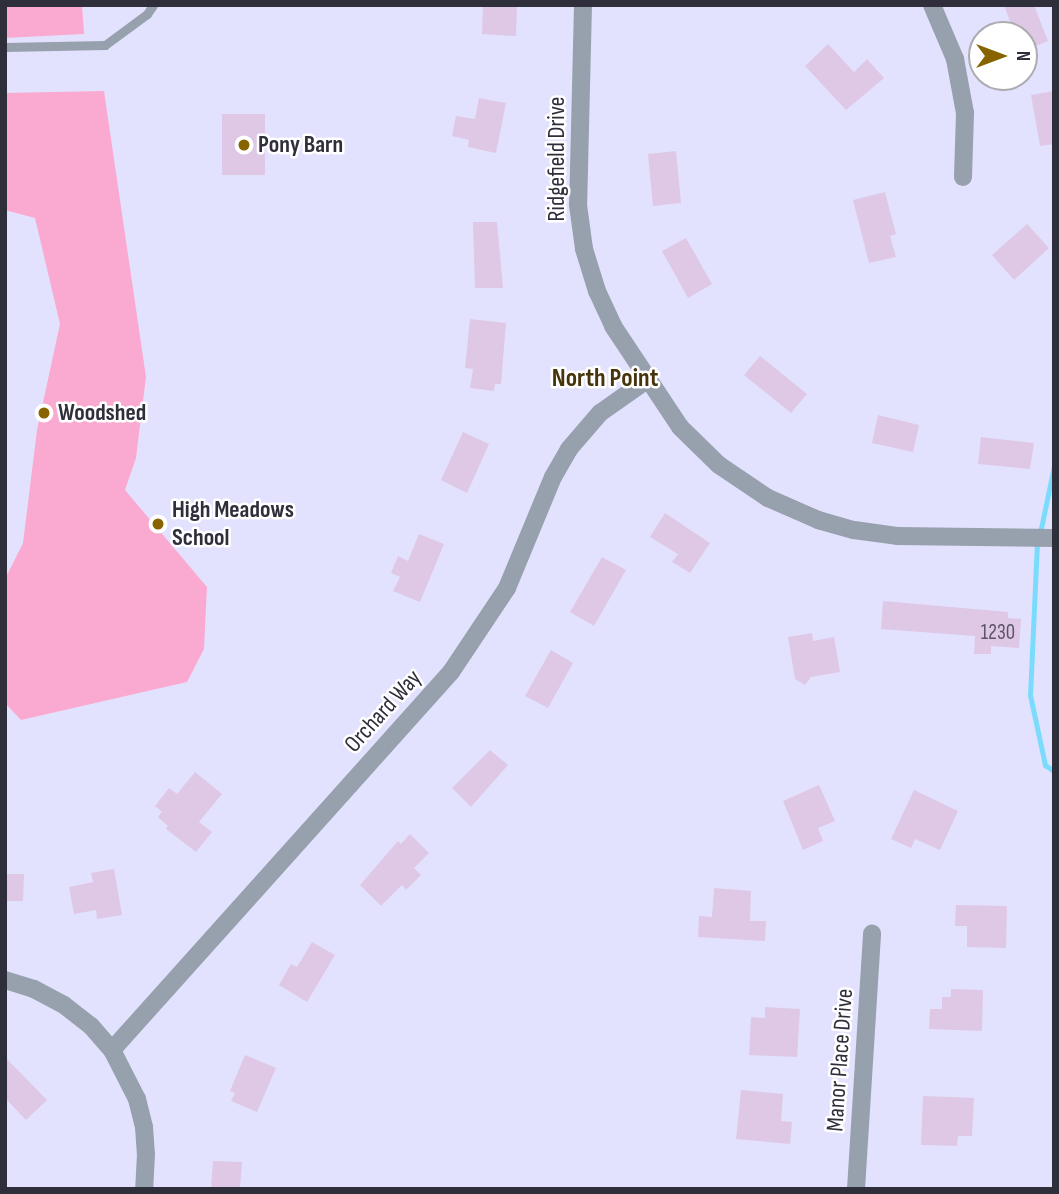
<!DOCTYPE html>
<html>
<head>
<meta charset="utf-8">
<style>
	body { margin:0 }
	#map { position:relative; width:1059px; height:1194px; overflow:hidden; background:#e3e2fe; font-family:"Sofia Sans Condensed",sans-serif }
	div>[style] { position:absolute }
	.green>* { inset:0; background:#faaad1 }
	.stream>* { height:5px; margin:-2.5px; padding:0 2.5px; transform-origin:2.5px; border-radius:2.5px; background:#7adbfd }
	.building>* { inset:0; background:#dec8e5 }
	.service>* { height:9px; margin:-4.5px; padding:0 4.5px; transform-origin:4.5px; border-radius:4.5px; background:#97a0ad }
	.minor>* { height:18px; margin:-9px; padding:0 9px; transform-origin:9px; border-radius:9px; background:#97a0ad }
	.dots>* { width:19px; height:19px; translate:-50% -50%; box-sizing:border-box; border:4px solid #fff; border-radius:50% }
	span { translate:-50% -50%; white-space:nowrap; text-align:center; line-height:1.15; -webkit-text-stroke:5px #fff; paint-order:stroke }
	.number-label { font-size:21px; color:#5b5466 }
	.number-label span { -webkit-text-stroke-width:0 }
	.poi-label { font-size:24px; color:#2f2e3b; font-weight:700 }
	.left { translate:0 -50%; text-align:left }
	.street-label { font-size:24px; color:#2f2e3b }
	.neighbourhood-label { font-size:26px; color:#46340c; font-weight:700 }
	.frame { position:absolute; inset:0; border:7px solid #2f2e3b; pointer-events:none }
	.north { position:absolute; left:968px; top:21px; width:70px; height:70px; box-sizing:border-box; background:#fff; border:2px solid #acabb1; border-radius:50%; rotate:90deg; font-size:19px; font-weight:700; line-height:28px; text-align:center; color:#2f2e3b }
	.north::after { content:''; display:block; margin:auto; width:24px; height:32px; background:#886401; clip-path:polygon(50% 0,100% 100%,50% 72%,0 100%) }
</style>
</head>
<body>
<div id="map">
	<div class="green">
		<div style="clip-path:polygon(5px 5px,82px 5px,84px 34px,5px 38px)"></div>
		<div style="clip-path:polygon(104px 91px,146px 377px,136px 458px,125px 490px,207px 587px,204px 649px,187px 682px,21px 720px,5px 703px,5px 579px,23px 543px,37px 430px,60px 324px,35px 218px,5px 210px,5px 93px)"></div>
	</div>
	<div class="stream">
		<div style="left:1040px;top:533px;width:68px;rotate:-78.2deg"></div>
		<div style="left:1037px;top:542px;width:153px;rotate:92.6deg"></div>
		<div style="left:1030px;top:695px;width:72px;rotate:77.9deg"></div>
		<div style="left:1045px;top:765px;width:11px;rotate:34deg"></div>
	</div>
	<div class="building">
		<div style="clip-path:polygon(483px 5px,517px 5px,516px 36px,482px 34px)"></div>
		<div style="clip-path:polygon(1004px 5px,1034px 5px,1048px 41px,1024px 51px,1024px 35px,1015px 35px)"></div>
		<div style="clip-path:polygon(828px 44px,854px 72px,867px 59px,884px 78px,846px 110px,805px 66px)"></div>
		<div style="clip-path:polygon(1054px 91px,1054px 144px,1040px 146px,1031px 95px)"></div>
		<div style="clip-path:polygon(479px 98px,506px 103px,496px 153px,468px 147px,469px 140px,452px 136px,456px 116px,475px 119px)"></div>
		<div style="clip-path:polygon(222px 114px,265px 114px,265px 175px,222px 175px)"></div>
		<div style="clip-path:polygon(676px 151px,681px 203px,653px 206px,648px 154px)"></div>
		<div style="clip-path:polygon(885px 192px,896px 234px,890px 236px,896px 257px,869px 263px,853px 200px)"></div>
		<div style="clip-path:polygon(473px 222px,497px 222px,503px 288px,475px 288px)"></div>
		<div style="clip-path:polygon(1027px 224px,1049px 248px,1014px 280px,992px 255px)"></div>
		<div style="clip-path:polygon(686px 238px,712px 284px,688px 298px,662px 251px)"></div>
		<div style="clip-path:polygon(470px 319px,506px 323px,501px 384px,495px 384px,494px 391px,470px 388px,473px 369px,465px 368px)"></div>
		<div style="clip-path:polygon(760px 356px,807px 394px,791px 413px,744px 375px)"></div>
		<div style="clip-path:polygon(878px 415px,919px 425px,913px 452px,872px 443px)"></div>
		<div style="clip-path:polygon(463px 432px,489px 444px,467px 493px,441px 480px)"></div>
		<div style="clip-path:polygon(981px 437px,1034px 443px,1030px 469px,978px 464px)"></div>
		<div style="clip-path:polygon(665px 513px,710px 543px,690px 573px,672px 562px,678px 554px,650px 537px)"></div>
		<div style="clip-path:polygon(419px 534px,444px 544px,420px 602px,393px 591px,400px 577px,391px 573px,398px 556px,408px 561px)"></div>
		<div style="clip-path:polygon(602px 557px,626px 570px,594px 626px,570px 612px)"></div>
		<div style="clip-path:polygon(883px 601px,1008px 612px,1008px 618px,1021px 619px,1019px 648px,991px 646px,991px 654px,974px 654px,975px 636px,881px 629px)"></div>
		<div style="clip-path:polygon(812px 633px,813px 641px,834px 637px,840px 672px,811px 677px,805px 685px,795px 679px,788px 637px)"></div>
		<div style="clip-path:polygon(551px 650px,573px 663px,548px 708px,525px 696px)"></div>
		<div style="clip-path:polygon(490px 750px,508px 765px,471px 807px,452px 788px)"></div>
		<div style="clip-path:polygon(195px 772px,222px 794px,199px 822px,212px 832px,196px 852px,166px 829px,168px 826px,158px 817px,162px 812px,155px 806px,169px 788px,177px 794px)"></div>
		<div style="clip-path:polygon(819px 785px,835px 821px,818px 828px,823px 841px,803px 850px,783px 801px)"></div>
		<div style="clip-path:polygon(914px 790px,958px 811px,940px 850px,915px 839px,911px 848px,891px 839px)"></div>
		<div style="clip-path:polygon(410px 834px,429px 853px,414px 868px,421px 875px,406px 890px,402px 885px,381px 906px,360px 885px,398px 841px,401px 844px)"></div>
		<div style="clip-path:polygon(114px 869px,122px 915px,97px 919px,96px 910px,74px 914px,69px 887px,93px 882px,91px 873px)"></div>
		<div style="clip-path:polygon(5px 874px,24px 874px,23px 901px,5px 901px)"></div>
		<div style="clip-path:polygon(714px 888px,751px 891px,750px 921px,766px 921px,765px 941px,698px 937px,699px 916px,712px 917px)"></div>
		<div style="clip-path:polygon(956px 905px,1007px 906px,1006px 948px,967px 947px,967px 926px,955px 926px)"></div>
		<div style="clip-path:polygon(312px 942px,335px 955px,307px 1002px,279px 985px,291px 964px,297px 967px)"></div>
		<div style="clip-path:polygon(951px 989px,983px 990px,982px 1031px,929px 1029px,930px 1009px,942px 1009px,942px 997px,951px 997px)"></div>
		<div style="clip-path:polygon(765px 1007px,800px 1009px,797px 1057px,749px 1055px,751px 1017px,765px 1018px)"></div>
		<div style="clip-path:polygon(245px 1055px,276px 1068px,257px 1112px,231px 1101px,235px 1093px,230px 1091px)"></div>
		<div style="clip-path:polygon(5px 1057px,47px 1100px,26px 1120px,5px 1098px)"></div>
		<div style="clip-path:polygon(741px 1090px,783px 1094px,781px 1121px,792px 1122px,790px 1144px,736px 1139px)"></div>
		<div style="clip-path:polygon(923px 1096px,974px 1098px,972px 1136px,958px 1136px,957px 1146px,921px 1145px)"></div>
		<div style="clip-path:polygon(213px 1161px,242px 1162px,240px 1189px,211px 1189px)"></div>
	</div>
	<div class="service">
		<div style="left:5px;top:47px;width:100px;rotate:-1.1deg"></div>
		<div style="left:105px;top:45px;width:52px;rotate:-36.4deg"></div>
		<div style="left:147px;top:14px;width:11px;rotate:-56deg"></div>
	</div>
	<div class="minor">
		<div style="left:583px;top:5px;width:200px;rotate:91.4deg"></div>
		<div style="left:578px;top:205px;width:44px;rotate:82.2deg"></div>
		<div style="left:584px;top:249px;width:44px;rotate:72.8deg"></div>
		<div style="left:597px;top:291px;width:38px;rotate:65deg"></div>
		<div style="left:613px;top:326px;width:121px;rotate:56.4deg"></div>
		<div style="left:680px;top:427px;width:54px;rotate:44.3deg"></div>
		<div style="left:719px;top:465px;width:59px;rotate:34deg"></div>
		<div style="left:768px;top:498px;width:55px;rotate:23.7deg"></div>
		<div style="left:818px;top:520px;width:37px;rotate:16deg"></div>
		<div style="left:854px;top:530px;width:43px;rotate:7.9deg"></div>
		<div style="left:897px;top:536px;width:157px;rotate:0.7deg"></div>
		<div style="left:932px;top:5px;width:59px;rotate:66.9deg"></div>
		<div style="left:955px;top:59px;width:55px;rotate:79.5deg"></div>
		<div style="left:965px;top:113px;width:64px;rotate:91.8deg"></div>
		<div style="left:5px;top:980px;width:30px;rotate:17deg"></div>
		<div style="left:34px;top:989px;width:34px;rotate:28deg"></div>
		<div style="left:64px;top:1005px;width:34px;rotate:38deg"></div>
		<div style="left:91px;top:1026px;width:32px;rotate:49deg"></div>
		<div style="left:112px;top:1050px;width:55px;rotate:63deg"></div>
		<div style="left:137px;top:1099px;width:29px;rotate:76deg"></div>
		<div style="left:144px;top:1127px;width:27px;rotate:86deg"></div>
		<div style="left:146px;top:1154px;width:35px;rotate:93deg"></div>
		<div style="left:112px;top:1050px;width:508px;rotate:-48.11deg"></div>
		<div style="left:451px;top:672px;width:101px;rotate:-56.3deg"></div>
		<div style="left:507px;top:588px;width:120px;rotate:-67.5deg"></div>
		<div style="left:553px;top:477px;width:32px;rotate:-60deg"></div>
		<div style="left:569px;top:449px;width:48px;rotate:-49.3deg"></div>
		<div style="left:600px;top:413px;width:57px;rotate:-35.1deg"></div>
		<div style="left:856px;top:1189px;width:256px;rotate:-86.4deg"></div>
	</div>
	<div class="dots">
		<div style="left:244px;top:145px;background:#886401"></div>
		<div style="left:44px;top:413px;background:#886401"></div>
		<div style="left:158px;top:524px;background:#886401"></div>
	</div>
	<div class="number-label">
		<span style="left:998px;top:633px">1230</span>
	</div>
	<div class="poi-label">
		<span class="left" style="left:258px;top:145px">Pony Barn</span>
		<span class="left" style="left:58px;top:413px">Woodshed</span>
		<span class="left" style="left:172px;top:524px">High Meadows<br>School</span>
	</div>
	<div class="street-label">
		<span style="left:557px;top:159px;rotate:-90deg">Ridgefield Drive</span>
		<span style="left:383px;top:711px;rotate:-48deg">Orchard Way</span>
		<span style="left:840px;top:1060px;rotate:-86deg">Manor Place Drive</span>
	</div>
	<div class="neighbourhood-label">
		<span style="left:605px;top:379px">North Point</span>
	</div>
	<div class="frame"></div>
	<div class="north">N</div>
</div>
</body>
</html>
